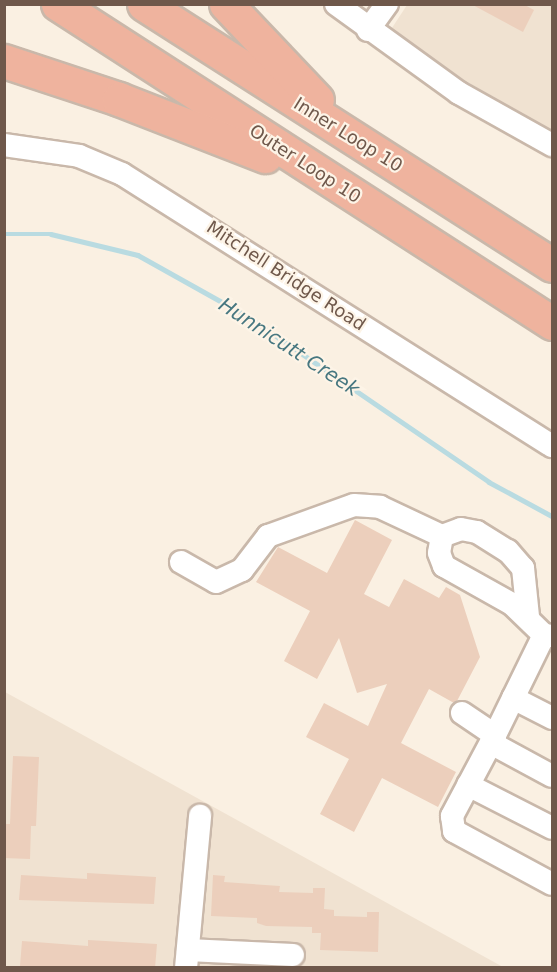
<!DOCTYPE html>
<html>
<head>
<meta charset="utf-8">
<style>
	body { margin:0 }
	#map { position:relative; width:557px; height:972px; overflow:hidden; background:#faf0e2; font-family:"DejaVu Sans",sans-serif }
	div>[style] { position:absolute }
	.residential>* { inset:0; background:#f0e2d1 }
	.stream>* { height:4.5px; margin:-2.25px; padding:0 2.25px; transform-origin:2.25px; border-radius:2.25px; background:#b9dbe1 }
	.building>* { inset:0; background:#eccfbc }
	.roads { filter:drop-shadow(2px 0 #c9b8aa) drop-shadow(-2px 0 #c9b8aa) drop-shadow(0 2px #c9b8aa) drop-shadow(0 -2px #c9b8aa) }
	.minor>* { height:22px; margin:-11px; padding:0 11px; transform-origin:11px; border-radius:11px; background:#fff }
	.highway>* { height:33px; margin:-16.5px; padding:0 16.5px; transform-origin:16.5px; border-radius:16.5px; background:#efb39e }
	span { translate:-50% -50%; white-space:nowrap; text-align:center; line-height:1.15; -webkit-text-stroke:4.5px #fdf4e7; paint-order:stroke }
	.street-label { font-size:18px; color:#6f584b }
	.water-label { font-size:20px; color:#477780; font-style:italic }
	.frame { position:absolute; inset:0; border:6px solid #6f584b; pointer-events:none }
</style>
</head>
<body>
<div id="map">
	<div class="residential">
		<div style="clip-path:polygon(407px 5px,552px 5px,552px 133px,388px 34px)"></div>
		<div style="clip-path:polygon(5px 692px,503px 967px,5px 967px)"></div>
	</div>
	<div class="stream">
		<div style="left:4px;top:234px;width:47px"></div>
		<div style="left:51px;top:234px;width:89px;rotate:13.6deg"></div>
		<div style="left:138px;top:255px;width:125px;rotate:29.2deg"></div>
		<div style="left:247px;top:316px;width:293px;rotate:34.4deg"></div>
		<div style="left:489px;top:482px;width:72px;rotate:28.4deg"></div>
	</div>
	<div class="building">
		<div style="clip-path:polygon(471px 4px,523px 4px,534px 10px,523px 32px)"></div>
		<div style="clip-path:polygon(355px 520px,392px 540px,364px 594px,389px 607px,404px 579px,439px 598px,446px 587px,460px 595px,480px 657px,457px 701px,454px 703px,429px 689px,401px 743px,456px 772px,438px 807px,382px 778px,354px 832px,320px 814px,349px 759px,306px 737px,324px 703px,368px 726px,387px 684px,357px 693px,339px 638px,317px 679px,284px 661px,310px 611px,256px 582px,278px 547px,327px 573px)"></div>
		<div style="clip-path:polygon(13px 756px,39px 757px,36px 826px,31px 826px,30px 859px,4px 858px,6px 824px,10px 824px)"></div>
		<div style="clip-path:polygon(87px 873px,156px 877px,154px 904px,19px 900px,21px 875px,87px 879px)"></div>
		<div style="clip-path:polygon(213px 875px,225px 876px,224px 882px,280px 886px,279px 892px,313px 893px,313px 888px,325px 888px,324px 909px,334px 910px,334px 916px,367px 917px,367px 912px,379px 912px,378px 952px,320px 950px,321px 933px,312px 933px,312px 927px,266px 926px,257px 923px,257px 918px,211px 916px)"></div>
		<div style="clip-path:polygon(88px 940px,157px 944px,155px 968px,20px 966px,22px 941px,88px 946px)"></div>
	</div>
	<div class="roads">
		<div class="minor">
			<div style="left:336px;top:4px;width:152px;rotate:35.9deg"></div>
			<div style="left:459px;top:93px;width:107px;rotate:29.2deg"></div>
			<div style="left:368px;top:30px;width:32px;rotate:-54deg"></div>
			<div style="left:4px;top:145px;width:76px;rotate:8.3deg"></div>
			<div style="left:79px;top:156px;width:47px;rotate:22.7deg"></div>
			<div style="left:122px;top:174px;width:509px;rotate:32.32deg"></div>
			<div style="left:442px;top:536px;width:17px;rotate:100deg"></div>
			<div style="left:439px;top:553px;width:14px;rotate:69deg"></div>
			<div style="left:444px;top:566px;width:78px;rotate:29.2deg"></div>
			<div style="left:512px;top:604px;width:45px;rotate:44.1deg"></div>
			<div style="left:181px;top:562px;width:40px;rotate:29.7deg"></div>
			<div style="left:216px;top:582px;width:29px;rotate:-25deg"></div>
			<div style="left:242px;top:570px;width:43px;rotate:-52.6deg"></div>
			<div style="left:268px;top:536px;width:91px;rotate:-19.8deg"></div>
			<div style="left:354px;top:505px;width:26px;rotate:4deg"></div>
			<div style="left:380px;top:507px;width:68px;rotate:25.1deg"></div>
			<div style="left:442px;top:536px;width:20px;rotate:-20deg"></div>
			<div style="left:461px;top:529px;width:16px;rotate:11deg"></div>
			<div style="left:477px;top:532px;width:36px;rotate:32deg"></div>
			<div style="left:508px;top:551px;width:23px;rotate:49deg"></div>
			<div style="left:523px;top:568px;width:48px;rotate:84.1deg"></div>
			<div style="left:513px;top:698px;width:44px;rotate:27.1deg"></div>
			<div style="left:462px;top:713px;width:40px;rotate:34deg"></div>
			<div style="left:495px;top:735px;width:92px;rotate:118deg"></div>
			<div style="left:452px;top:816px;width:15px;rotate:82deg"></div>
			<div style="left:454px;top:831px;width:111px;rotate:28.4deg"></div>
			<div style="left:495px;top:735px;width:111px;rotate:-63.9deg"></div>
			<div style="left:544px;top:635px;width:8px;rotate:7deg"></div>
			<div style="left:491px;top:743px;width:69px;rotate:28.4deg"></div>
			<div style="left:468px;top:785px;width:94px;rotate:27.1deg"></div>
			<div style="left:188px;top:950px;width:105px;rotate:2.7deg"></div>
			<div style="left:186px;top:968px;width:153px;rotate:-84.7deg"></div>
		</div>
		<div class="highway">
			<div style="left:58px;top:4px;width:588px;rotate:32.85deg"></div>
			<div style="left:144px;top:4px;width:484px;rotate:32.6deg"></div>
			<div style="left:226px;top:4px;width:132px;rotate:46.5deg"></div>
			<div style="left:4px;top:61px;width:121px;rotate:18.3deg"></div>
			<div style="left:119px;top:99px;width:157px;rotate:21.3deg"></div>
		</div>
	</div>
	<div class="street-label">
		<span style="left:348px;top:135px;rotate:32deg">Inner Loop 10</span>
		<span style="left:305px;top:164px;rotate:33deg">Outer Loop 10</span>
		<span style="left:286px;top:276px;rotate:33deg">Mitchell Bridge Road</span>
	</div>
	<div class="water-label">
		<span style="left:289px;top:347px;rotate:33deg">Hunnicutt Creek</span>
	</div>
	<div class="frame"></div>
</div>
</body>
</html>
